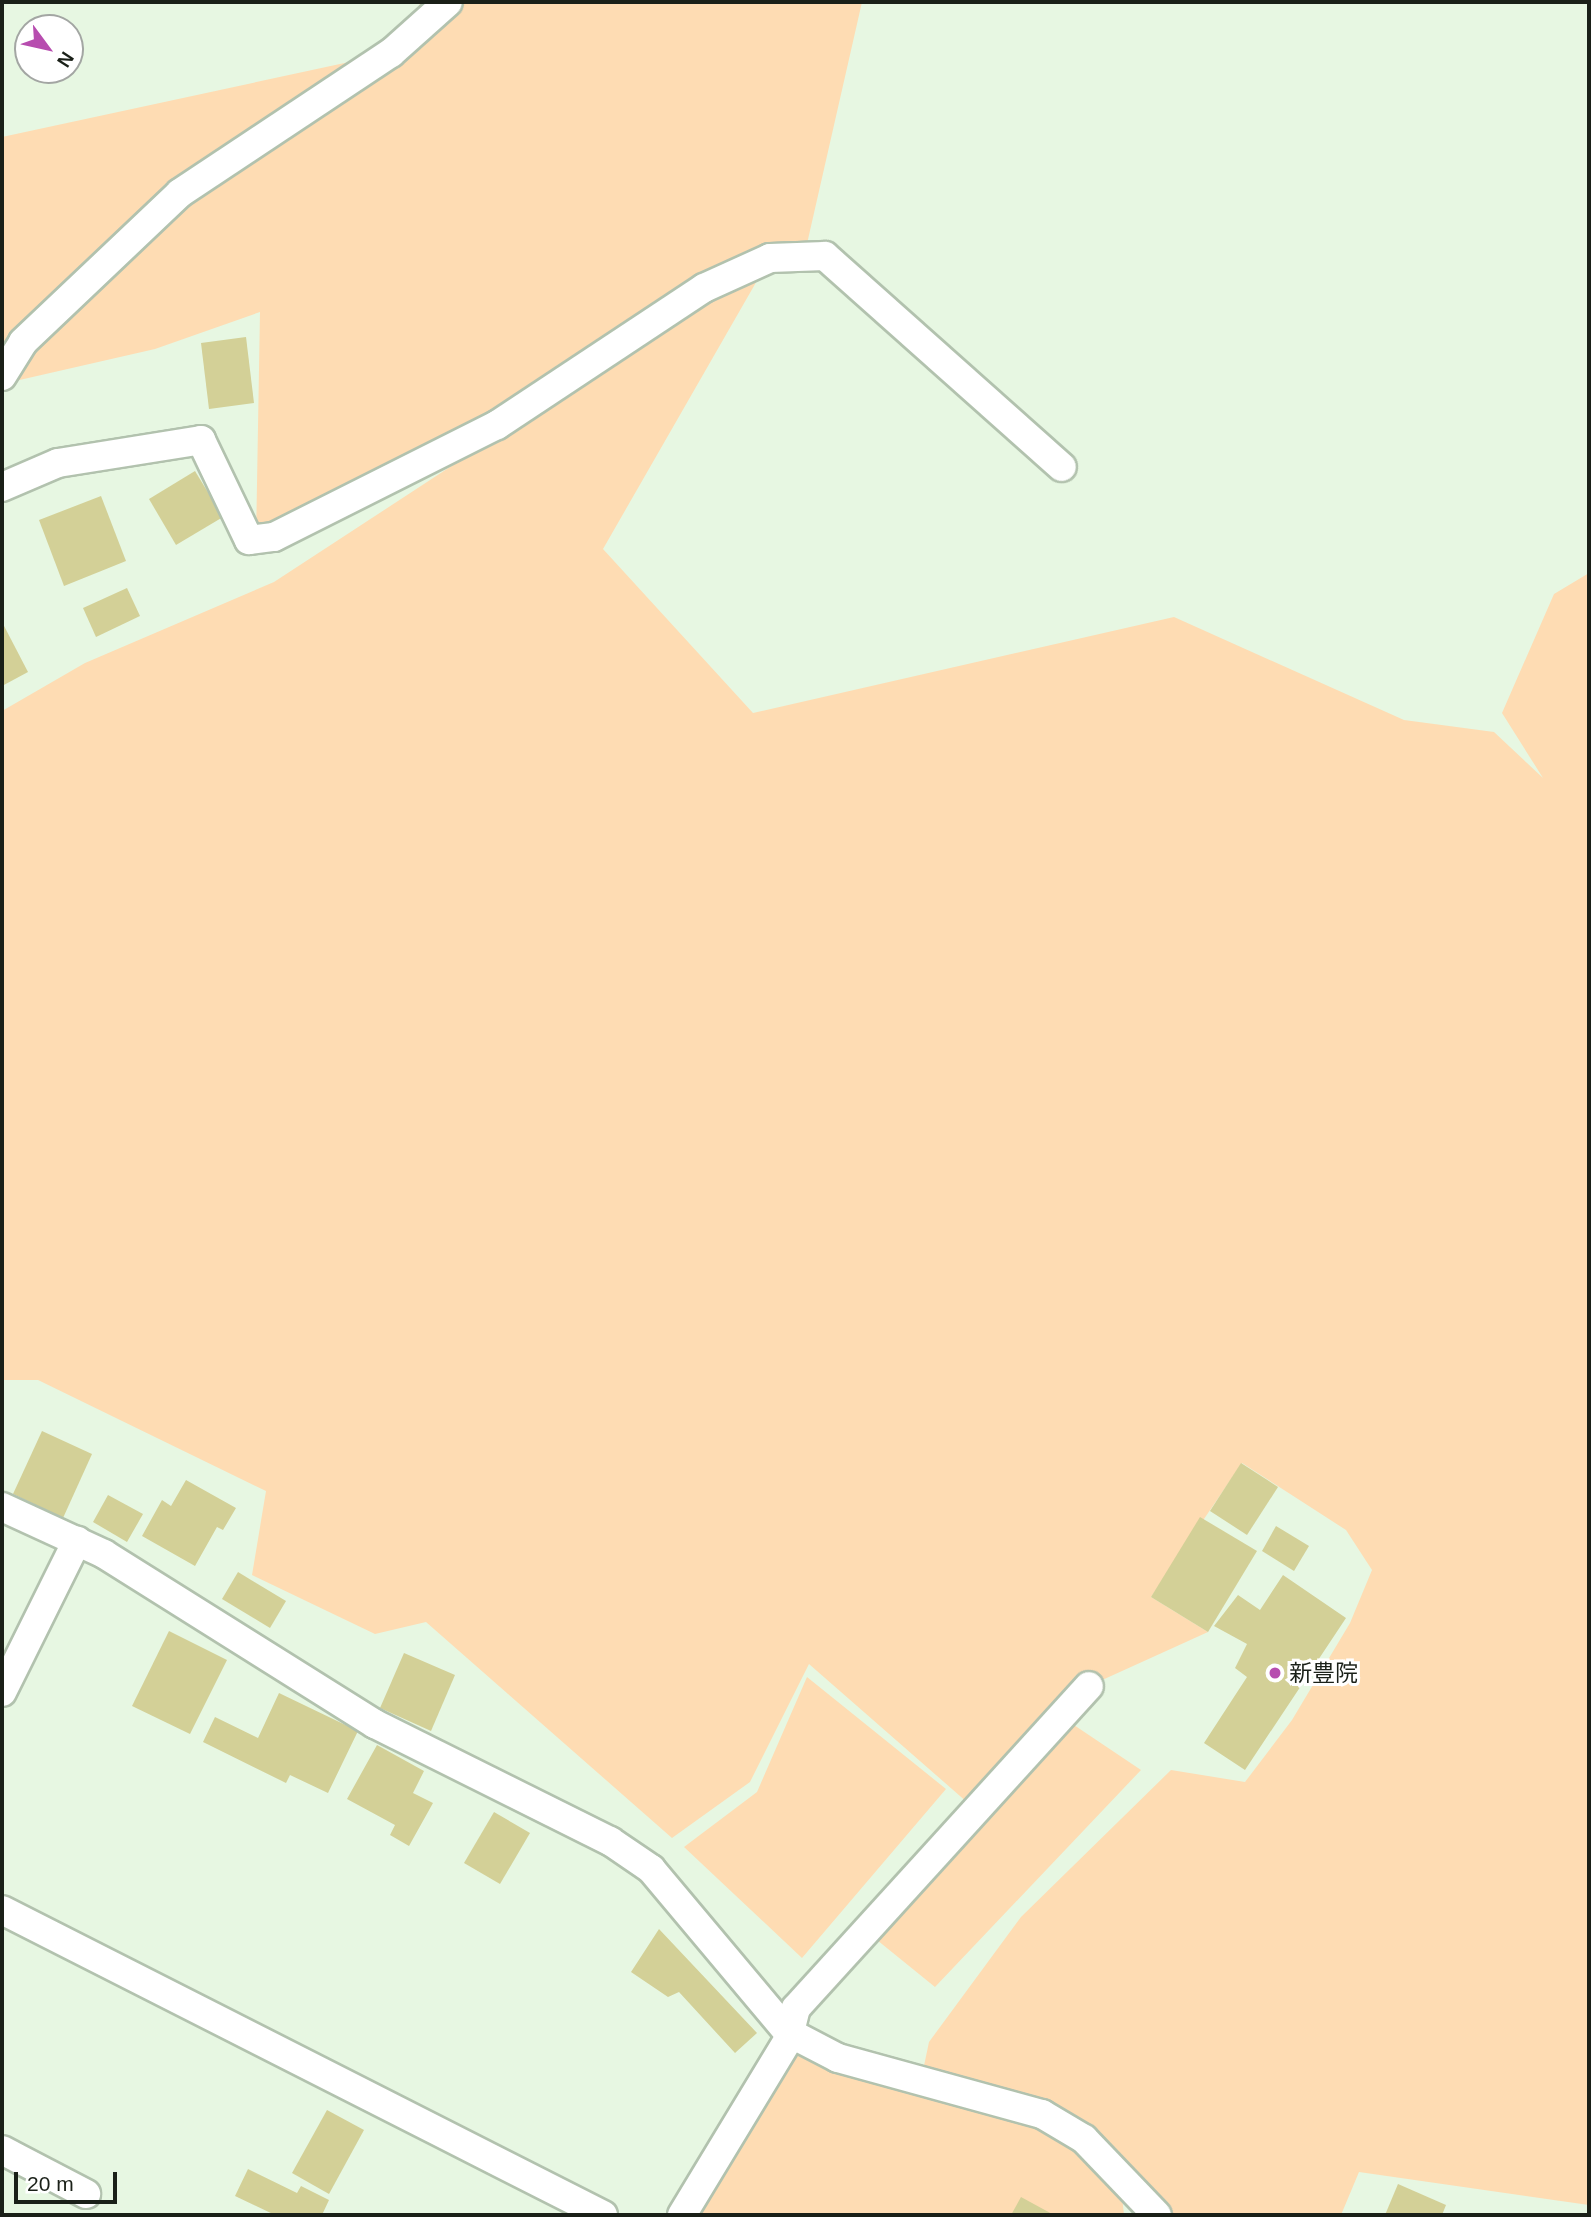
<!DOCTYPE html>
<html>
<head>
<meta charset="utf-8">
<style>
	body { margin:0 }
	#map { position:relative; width:1591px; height:2217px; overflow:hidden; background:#e7f7e2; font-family:Arial,"Noto Sans JP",sans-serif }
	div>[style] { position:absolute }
	.green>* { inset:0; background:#fedcb3 }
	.building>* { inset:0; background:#d3d097 }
	.roads { filter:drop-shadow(2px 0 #b2c2ae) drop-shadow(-2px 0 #b2c2ae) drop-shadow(0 2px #b2c2ae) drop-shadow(0 -2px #b2c2ae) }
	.minor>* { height:28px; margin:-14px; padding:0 14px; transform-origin:14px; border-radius:14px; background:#fff }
	.dots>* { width:19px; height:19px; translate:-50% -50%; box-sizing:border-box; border:4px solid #fff; border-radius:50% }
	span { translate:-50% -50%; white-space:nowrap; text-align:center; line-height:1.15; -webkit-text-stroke:6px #fff; paint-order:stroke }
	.poi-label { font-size:23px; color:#1a2018 }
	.left { translate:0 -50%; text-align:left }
	.frame { position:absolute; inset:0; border:4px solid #1a2018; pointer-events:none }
	.north { position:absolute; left:14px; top:14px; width:70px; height:70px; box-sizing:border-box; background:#fff; border:2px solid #a3a6a3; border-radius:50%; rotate:123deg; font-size:19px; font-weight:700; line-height:28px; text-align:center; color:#1a2018 }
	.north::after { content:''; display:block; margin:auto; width:24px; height:32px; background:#b74daf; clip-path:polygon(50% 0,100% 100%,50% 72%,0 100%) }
	.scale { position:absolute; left:14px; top:2172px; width:103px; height:32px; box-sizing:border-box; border:4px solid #1a2018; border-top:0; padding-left:9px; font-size:21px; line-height:24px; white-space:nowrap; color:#1a2018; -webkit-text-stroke:5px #fff; paint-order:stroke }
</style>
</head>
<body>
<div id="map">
	<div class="green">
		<div style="clip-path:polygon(421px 2px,862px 2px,804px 257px,770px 258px,603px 549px,753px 713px,1174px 617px,1404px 720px,1494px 732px,1543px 778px,1502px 713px,1554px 594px,1589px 573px,1589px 2205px,1359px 2172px,1341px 2215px,1164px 2215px,1120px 2178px,1124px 2215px,700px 2215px,788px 2040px,921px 2080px,929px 2042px,1021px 1917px,1171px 1770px,1245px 1782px,1292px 1720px,1350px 1623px,1372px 1570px,1346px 1530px,1242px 1463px,1151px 1597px,1208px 1632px,1089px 1686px,1062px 1717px,1141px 1770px,935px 1987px,877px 1940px,976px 1810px,809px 1664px,750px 1782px,672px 1838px,426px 1622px,375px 1634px,252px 1575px,266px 1491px,38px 1380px,2px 1380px,2px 711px,85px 663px,274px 582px,747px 273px,460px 444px,256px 541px,260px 312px,155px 349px,2px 384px,2px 137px,391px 53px)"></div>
		<div style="clip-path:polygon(807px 1677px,946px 1789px,802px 1958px,684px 1847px,757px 1792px)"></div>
	</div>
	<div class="building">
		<div style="clip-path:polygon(246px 337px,254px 403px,209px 409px,201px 343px)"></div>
		<div style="clip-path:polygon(195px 471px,223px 517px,176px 545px,149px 499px)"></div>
		<div style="clip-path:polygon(101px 496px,126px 561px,64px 586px,39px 520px)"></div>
		<div style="clip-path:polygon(127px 588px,140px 616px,96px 637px,83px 608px)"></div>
		<div style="clip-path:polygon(2px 622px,28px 672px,2px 686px)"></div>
		<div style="clip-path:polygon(42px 1431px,92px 1454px,63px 1518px,13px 1494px)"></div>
		<div style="clip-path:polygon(1241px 1463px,1278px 1487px,1247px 1535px,1210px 1511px)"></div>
		<div style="clip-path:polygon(186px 1480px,236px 1508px,223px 1530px,217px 1527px,195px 1566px,142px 1536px,162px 1500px,171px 1506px)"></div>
		<div style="clip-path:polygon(108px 1495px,143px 1514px,127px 1542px,93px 1522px)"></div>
		<div style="clip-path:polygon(1200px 1517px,1257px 1551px,1208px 1632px,1151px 1597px)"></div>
		<div style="clip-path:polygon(1276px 1526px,1309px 1546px,1294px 1571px,1262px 1551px)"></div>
		<div style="clip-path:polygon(238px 1572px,286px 1601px,270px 1628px,222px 1599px)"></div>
		<div style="clip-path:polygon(1283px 1575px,1346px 1618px,1245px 1770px,1204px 1743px,1247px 1677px,1235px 1668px,1247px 1644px,1214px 1626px,1238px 1595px,1260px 1610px)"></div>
		<div style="clip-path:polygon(169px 1631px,227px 1660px,190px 1734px,132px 1706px)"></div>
		<div style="clip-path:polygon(404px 1653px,455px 1675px,431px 1731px,380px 1708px)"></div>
		<div style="clip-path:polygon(279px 1693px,358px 1731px,328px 1793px,290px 1775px,286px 1783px,203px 1742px,215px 1717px,258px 1738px)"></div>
		<div style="clip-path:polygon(377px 1745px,424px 1771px,413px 1793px,433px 1803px,409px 1846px,390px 1835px,395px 1825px,347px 1799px)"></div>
		<div style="clip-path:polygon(494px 1812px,530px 1833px,500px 1884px,464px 1863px)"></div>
		<div style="clip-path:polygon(659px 1929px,757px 2033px,735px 2053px,679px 1992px,668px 1997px,631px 1972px)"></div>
		<div style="clip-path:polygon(327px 2110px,364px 2130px,329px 2194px,292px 2173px)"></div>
		<div style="clip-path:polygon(248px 2169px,297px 2193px,301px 2186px,329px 2200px,322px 2215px,275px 2215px,235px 2196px)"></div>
		<div style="clip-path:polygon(1398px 2184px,1446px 2205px,1442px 2215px,1385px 2215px)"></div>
		<div style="clip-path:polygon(1021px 2197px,1054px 2215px,1011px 2215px)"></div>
	</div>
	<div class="roads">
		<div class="minor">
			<div style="left:2px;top:376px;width:40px;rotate:-58deg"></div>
			<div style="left:23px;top:342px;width:216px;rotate:-43.5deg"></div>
			<div style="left:180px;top:193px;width:253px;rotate:-33.6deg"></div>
			<div style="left:391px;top:53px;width:76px;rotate:-41.8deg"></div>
			<div style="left:2px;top:487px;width:61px;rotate:-23.2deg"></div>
			<div style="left:58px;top:463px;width:145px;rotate:-9.1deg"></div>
			<div style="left:201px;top:440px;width:111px;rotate:64.4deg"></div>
			<div style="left:249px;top:540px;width:25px;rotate:-7deg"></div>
			<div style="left:274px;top:537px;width:250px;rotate:-26.7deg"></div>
			<div style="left:497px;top:425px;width:248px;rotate:-33.5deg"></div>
			<div style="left:704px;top:288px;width:72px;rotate:-24.4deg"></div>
			<div style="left:770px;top:258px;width:55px;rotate:-2.1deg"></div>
			<div style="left:825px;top:256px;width:317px;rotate:41.7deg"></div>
			<div style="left:2px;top:1507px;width:112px;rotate:24.7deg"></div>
			<div style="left:104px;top:1554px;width:320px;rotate:32.1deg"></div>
			<div style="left:375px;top:1724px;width:263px;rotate:26.5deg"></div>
			<div style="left:610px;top:1841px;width:50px;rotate:34.3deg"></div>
			<div style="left:651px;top:1869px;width:213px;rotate:50deg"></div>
			<div style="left:788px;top:2032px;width:56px;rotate:27.5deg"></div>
			<div style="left:838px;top:2058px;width:212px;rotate:15.4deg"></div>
			<div style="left:1042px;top:2114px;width:49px;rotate:30.8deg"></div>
			<div style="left:1084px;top:2139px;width:105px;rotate:46.2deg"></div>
			<div style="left:2px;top:1692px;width:169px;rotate:-63.6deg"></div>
			<div style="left:2px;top:1910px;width:674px;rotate:26.91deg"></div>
			<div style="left:2px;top:2150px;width:95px;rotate:27.6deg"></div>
			<div style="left:682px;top:2215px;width:205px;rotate:-58.8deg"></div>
			<div style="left:788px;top:2040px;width:33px;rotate:-76deg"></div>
			<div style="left:796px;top:2008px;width:435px;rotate:-47.7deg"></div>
		</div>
	</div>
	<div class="dots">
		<div style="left:1275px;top:1673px;background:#b74daf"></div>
	</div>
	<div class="poi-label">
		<span class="left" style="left:1289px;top:1673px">新豊院</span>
	</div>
	<div class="frame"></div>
	<div class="north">N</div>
	<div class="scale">20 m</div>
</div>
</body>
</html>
